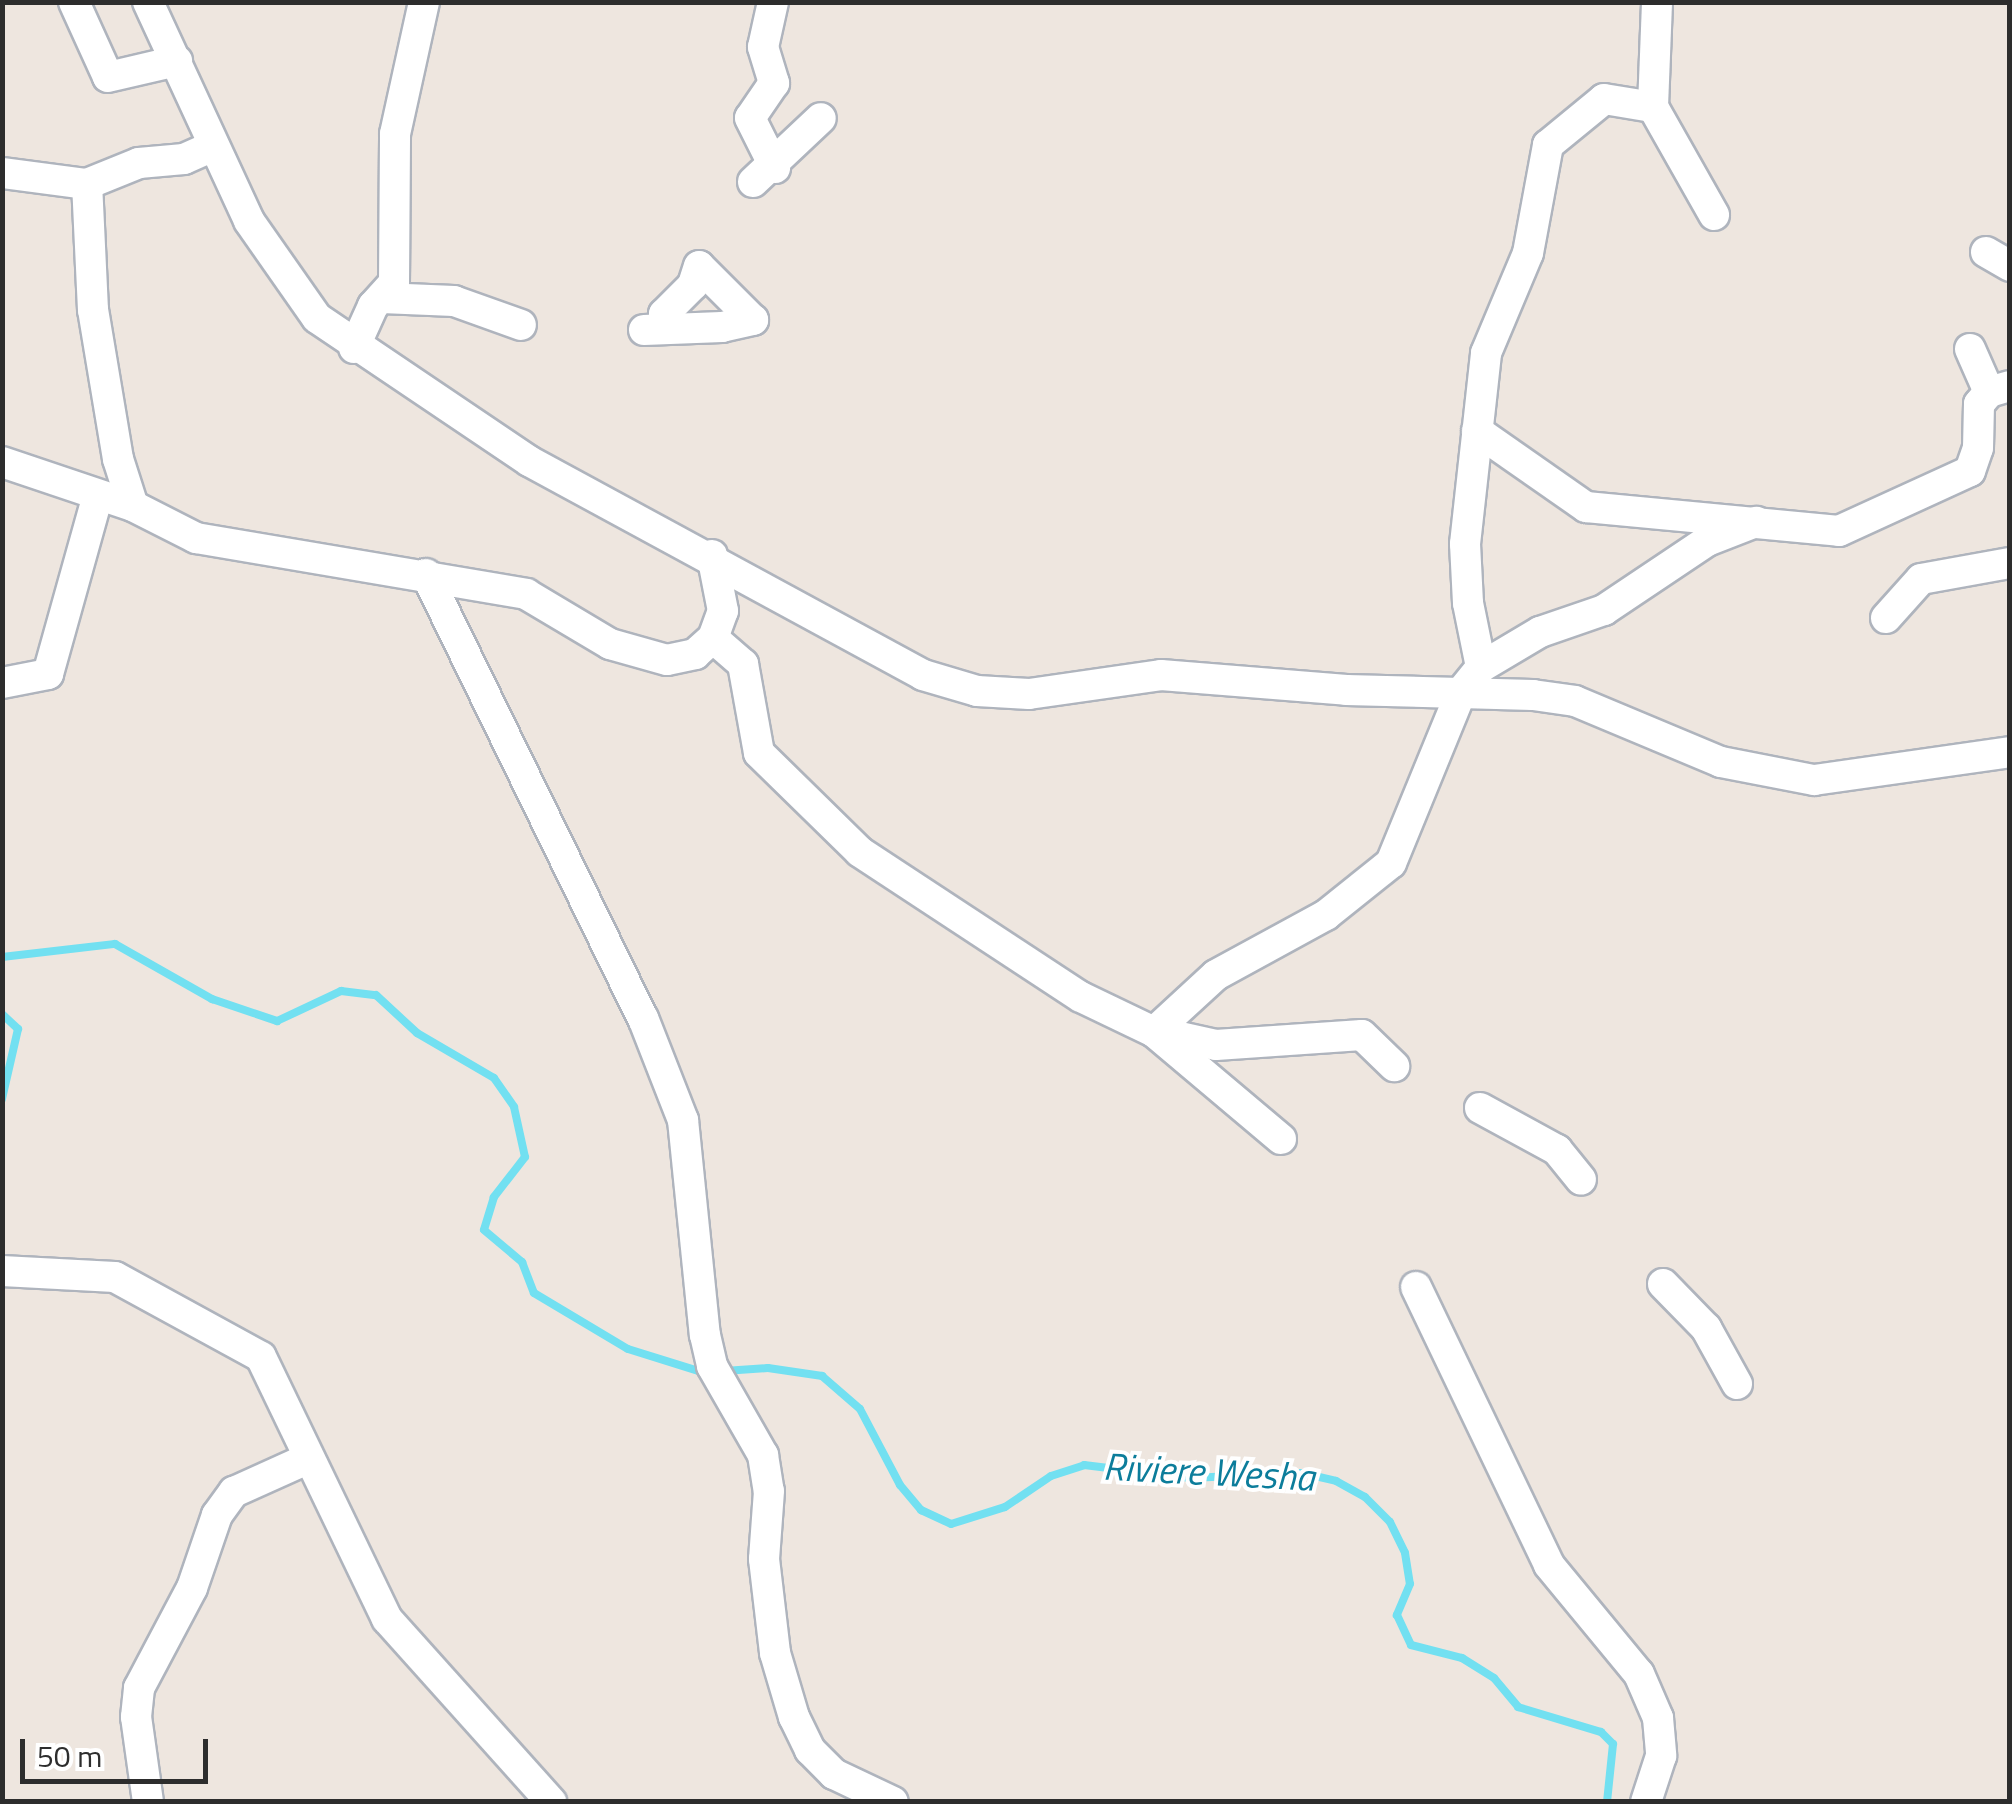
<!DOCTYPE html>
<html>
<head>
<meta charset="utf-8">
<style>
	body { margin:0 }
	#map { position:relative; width:2012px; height:1804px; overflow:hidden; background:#eee6df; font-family:"Titillium Web",sans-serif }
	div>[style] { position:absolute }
	.stream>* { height:8px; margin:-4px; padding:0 4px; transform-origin:4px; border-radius:4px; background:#72e0f1 }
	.roads { filter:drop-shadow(2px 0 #afb4bd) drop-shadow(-2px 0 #afb4bd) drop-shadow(0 2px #afb4bd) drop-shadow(0 -2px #afb4bd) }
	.street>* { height:30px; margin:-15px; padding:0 15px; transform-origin:15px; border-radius:15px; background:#fff }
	span { translate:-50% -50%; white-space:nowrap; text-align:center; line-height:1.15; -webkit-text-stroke:8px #fff; paint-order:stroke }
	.water-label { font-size:38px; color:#0c7d9b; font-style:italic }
	.frame { position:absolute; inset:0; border:5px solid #2d2d2d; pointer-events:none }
	.scale { position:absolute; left:20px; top:1739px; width:188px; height:45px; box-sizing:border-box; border:5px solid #2d2d2d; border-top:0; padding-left:12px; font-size:30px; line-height:35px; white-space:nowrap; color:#2d2d2d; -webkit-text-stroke:8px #fff; paint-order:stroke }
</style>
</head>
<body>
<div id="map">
	<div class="stream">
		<div style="left:2px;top:957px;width:114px;rotate:-6.6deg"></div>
		<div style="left:115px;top:944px;width:112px;rotate:29.6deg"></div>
		<div style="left:212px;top:999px;width:69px;rotate:18.7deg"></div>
		<div style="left:277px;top:1021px;width:71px;rotate:-25.1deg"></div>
		<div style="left:341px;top:991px;width:35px;rotate:7deg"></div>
		<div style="left:376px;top:995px;width:56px;rotate:42.8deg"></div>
		<div style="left:417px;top:1033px;width:89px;rotate:30.3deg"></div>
		<div style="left:494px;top:1078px;width:35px;rotate:55deg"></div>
		<div style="left:514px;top:1107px;width:51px;rotate:77.6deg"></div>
		<div style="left:525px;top:1157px;width:51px;rotate:127.8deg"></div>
		<div style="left:494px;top:1197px;width:34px;rotate:107deg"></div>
		<div style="left:484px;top:1230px;width:50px;rotate:40.1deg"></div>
		<div style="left:522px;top:1262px;width:33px;rotate:69deg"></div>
		<div style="left:534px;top:1293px;width:109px;rotate:30.8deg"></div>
		<div style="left:628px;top:1349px;width:81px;rotate:17.3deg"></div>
		<div style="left:2px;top:1014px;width:22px;rotate:43deg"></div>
		<div style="left:18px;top:1029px;width:72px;rotate:102.9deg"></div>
		<div style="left:724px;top:1371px;width:44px;rotate:-3.9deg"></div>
		<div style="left:768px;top:1368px;width:55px;rotate:8.4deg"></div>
		<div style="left:822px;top:1376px;width:50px;rotate:41deg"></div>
		<div style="left:860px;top:1409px;width:86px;rotate:62.2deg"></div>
		<div style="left:900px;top:1485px;width:33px;rotate:50deg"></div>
		<div style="left:921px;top:1510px;width:33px;rotate:25deg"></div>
		<div style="left:951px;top:1524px;width:57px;rotate:-17.5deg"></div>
		<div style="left:1005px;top:1507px;width:55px;rotate:-34deg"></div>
		<div style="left:1051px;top:1476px;width:35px;rotate:-18deg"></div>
		<div style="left:1084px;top:1465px;width:107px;rotate:7deg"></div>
		<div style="left:1190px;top:1478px;width:112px;rotate:-2.6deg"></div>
		<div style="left:1302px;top:1473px;width:35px;rotate:13deg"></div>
		<div style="left:1336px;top:1481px;width:33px;rotate:29deg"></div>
		<div style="left:1365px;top:1497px;width:35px;rotate:45deg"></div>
		<div style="left:1390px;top:1522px;width:34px;rotate:64deg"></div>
		<div style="left:1405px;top:1553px;width:31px;rotate:81deg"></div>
		<div style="left:1410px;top:1584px;width:34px;rotate:113deg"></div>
		<div style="left:1397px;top:1615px;width:33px;rotate:65deg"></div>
		<div style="left:1411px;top:1645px;width:53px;rotate:14.3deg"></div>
		<div style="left:1462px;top:1658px;width:38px;rotate:32deg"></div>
		<div style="left:1494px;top:1678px;width:38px;rotate:50deg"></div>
		<div style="left:1518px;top:1707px;width:87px;rotate:16.8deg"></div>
		<div style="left:1601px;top:1732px;width:17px;rotate:45deg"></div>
		<div style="left:1613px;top:1744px;width:58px;rotate:95.9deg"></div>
	</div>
	<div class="roads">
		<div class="street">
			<div style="left:74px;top:2px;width:82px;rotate:65.6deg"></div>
			<div style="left:108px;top:77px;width:71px;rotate:-13.1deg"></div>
			<div style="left:148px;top:2px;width:241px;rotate:65.2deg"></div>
			<div style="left:249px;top:221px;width:118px;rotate:55deg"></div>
			<div style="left:317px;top:318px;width:256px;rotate:34deg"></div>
			<div style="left:529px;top:461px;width:448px;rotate:28.5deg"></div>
			<div style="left:923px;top:675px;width:56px;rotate:16.5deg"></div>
			<div style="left:977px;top:691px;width:52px;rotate:3.3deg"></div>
			<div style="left:1029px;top:694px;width:133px;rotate:-8.2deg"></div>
			<div style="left:1161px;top:675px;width:186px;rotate:4.6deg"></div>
			<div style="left:1346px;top:690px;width:187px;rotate:1.5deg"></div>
			<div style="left:1533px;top:695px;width:42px;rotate:8.1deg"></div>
			<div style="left:1575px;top:701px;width:158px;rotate:22.7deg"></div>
			<div style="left:1721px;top:762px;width:95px;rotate:11deg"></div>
			<div style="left:1814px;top:780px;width:198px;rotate:-8.1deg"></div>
			<div style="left:773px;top:2px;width:46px;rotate:102.5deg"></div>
			<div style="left:763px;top:47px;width:38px;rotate:73deg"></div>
			<div style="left:774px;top:83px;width:42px;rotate:124.4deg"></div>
			<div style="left:750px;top:118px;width:56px;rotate:63.4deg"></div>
			<div style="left:1653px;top:107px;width:105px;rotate:-87.8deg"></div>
			<div style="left:2px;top:173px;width:86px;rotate:7.4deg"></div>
			<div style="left:753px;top:182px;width:93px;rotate:-43.3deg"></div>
			<div style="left:1986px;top:252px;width:28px;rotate:30deg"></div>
			<div style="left:382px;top:298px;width:72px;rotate:2.4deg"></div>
			<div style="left:454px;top:301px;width:71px;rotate:19.7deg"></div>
			<div style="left:644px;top:330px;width:78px;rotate:-2.2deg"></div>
			<div style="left:722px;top:327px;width:32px;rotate:-13deg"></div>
			<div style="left:753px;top:320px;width:76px;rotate:-135deg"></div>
			<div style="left:699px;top:266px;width:20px;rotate:108deg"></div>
			<div style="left:693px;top:285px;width:41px;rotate:135deg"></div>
			<div style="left:664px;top:314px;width:15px;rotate:94deg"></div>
			<div style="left:354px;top:348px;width:46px;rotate:-65.7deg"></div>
			<div style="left:373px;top:306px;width:31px;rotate:-48deg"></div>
			<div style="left:394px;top:283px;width:149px;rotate:-89.6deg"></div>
			<div style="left:395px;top:134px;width:135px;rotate:-77.6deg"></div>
			<div style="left:1970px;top:349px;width:47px;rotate:66.2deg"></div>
			<div style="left:1477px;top:431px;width:133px;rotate:34.9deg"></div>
			<div style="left:1586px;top:507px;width:254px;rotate:5.4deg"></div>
			<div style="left:1839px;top:531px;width:144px;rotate:-24.6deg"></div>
			<div style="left:1970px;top:471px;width:24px;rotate:-71deg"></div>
			<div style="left:1978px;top:448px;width:44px;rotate:-88.7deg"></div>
			<div style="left:1979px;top:404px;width:16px;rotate:-50deg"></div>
			<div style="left:1989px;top:392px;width:22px;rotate:-16deg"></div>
			<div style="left:2px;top:462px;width:138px;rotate:18.6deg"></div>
			<div style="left:133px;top:506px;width:71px;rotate:26.9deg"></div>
			<div style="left:196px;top:538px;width:335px;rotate:9.6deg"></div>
			<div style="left:526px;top:594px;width:98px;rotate:30.8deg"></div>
			<div style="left:610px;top:644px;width:59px;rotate:15.7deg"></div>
			<div style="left:667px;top:660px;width:29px;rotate:-12deg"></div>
			<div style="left:695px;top:654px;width:24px;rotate:-42deg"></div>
			<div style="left:713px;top:638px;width:29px;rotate:-70deg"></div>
			<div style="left:723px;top:611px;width:57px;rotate:-101.1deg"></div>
			<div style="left:133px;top:506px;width:49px;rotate:-107.7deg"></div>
			<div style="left:118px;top:459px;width:151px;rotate:-99.5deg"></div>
			<div style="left:93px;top:310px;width:126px;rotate:-92.7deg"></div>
			<div style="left:87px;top:184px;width:56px;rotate:-22deg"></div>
			<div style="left:139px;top:163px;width:45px;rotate:-5.1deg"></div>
			<div style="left:184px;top:159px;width:32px;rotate:-24deg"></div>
			<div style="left:426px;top:574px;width:494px;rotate:64deg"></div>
			<div style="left:643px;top:1018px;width:110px;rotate:68.6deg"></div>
			<div style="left:683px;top:1120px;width:216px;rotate:84.2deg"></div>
			<div style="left:705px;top:1335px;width:32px;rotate:77deg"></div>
			<div style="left:712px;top:1366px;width:103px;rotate:60.2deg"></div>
			<div style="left:763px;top:1455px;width:36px;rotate:81deg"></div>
			<div style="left:769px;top:1491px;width:68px;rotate:94.2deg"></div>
			<div style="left:764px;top:1559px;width:95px;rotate:83.3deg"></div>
			<div style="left:775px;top:1653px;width:67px;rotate:73.5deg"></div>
			<div style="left:794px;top:1717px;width:37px;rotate:64deg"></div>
			<div style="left:810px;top:1750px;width:34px;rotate:45deg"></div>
			<div style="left:834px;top:1774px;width:65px;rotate:25.4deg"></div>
			<div style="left:1886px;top:618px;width:52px;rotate:-48.1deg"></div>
			<div style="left:1921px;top:579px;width:90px;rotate:-10.2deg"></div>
			<div style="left:713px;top:638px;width:40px;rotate:41deg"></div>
			<div style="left:743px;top:664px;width:90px;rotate:79.8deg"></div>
			<div style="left:759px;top:753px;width:141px;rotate:44.4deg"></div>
			<div style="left:860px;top:852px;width:264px;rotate:33.3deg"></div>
			<div style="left:1081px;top:997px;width:81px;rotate:25.6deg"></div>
			<div style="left:1154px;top:1032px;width:166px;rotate:40.1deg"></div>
			<div style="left:1481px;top:667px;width:65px;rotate:-101.5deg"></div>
			<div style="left:1468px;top:603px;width:59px;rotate:-92.9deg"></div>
			<div style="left:1465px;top:544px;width:192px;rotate:-83.7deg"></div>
			<div style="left:1486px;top:353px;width:108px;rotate:-67.2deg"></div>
			<div style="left:1528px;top:253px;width:110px;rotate:-79.5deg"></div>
			<div style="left:1548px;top:145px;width:72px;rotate:-39.4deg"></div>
			<div style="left:1604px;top:99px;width:50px;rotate:9.3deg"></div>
			<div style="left:1653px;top:107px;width:124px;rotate:60.5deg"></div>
			<div style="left:2px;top:683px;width:47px;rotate:-11.1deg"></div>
			<div style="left:48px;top:674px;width:183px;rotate:-74.4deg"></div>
			<div style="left:1154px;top:1032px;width:84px;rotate:-42.6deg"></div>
			<div style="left:1216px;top:975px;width:125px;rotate:-28.6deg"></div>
			<div style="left:1326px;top:915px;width:83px;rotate:-38.7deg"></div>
			<div style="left:1391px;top:863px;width:185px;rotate:-67.7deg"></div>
			<div style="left:1461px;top:692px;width:32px;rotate:-51deg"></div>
			<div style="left:1481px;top:667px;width:69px;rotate:-30.7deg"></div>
			<div style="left:1540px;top:632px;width:68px;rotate:-19deg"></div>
			<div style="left:1604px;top:610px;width:124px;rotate:-33.8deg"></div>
			<div style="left:1707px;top:541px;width:53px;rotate:-21.2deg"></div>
			<div style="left:1157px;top:1032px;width:60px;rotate:12.4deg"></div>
			<div style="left:1216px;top:1045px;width:146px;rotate:-3.9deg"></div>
			<div style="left:1362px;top:1035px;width:45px;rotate:44.1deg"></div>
			<div style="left:1480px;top:1108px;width:88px;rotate:28.6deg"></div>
			<div style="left:1557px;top:1150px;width:38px;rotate:51deg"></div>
			<div style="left:2px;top:1271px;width:113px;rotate:3deg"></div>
			<div style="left:115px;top:1277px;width:166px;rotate:28.7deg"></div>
			<div style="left:261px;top:1357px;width:291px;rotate:64.3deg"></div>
			<div style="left:387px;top:1619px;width:246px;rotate:48.1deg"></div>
			<div style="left:1663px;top:1284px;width:62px;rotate:45.7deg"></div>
			<div style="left:1706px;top:1328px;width:64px;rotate:61deg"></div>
			<div style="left:1416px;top:1287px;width:308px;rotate:64.4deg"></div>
			<div style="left:1549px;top:1565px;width:141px;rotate:50.5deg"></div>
			<div style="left:1639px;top:1674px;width:48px;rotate:66.6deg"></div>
			<div style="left:1658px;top:1718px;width:38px;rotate:85deg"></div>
			<div style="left:1661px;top:1756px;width:48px;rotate:108.1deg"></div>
			<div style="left:148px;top:1802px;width:86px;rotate:-98deg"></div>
			<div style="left:136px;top:1717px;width:29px;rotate:-84deg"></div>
			<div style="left:139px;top:1688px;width:113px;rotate:-62.1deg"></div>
			<div style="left:192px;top:1588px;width:77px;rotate:-71.1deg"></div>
			<div style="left:217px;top:1515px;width:29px;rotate:-54deg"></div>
			<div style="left:234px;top:1492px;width:78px;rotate:-24.3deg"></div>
		</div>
	</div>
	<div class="water-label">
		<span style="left:1209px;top:1472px;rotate:3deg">Riviere Wesha</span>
	</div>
	<div class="frame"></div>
	<div class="scale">50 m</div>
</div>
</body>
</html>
